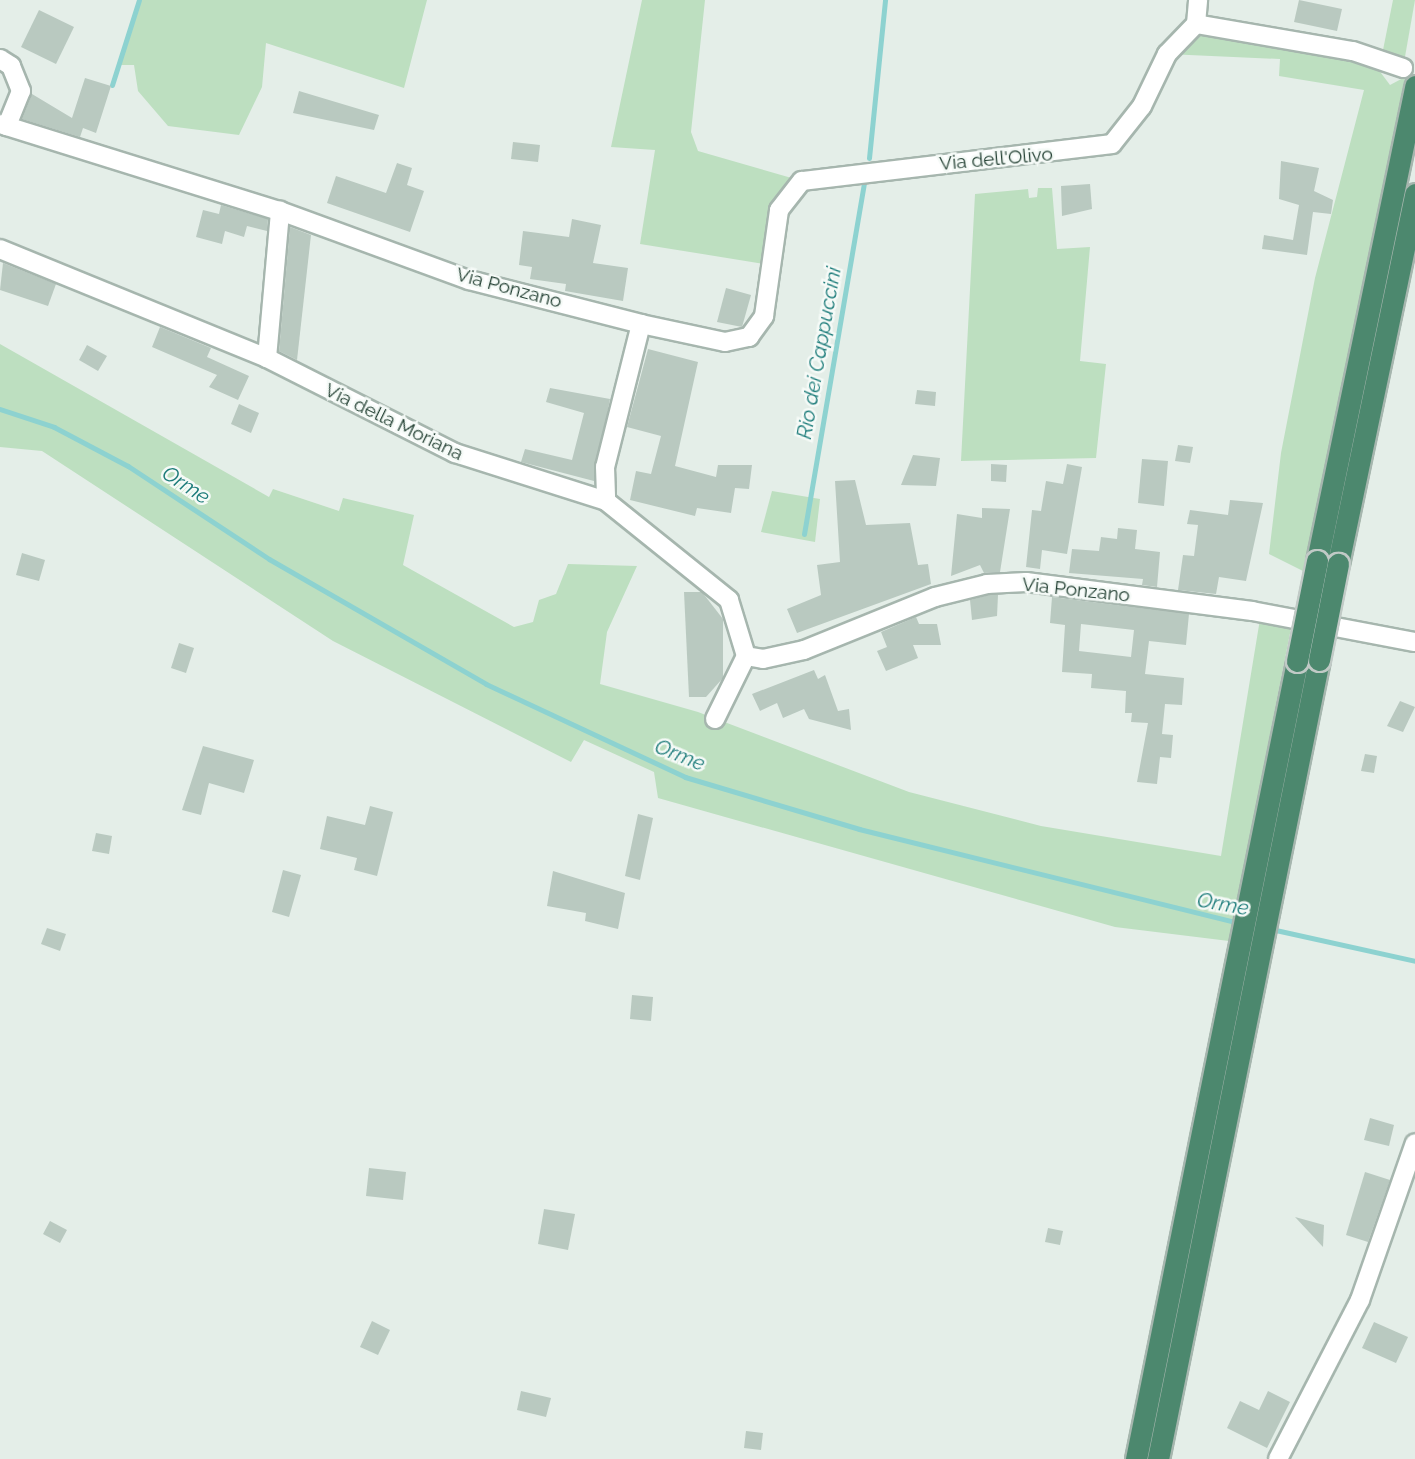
<!DOCTYPE html>
<html>
<head>
<meta charset="utf-8">
<style>
	body { margin:0 }
	#map { position:relative; width:1415px; height:1459px; overflow:hidden; background:#e4eee8; font-family:Raleway,sans-serif }
	div>[style] { position:absolute }
	.green>* { inset:0; background:#bddfc0 }
	.stream>* { height:5px; margin:-2.5px; padding:0 2.5px; transform-origin:2.5px; border-radius:2.5px; background:#8dd2d0 }
	.building>* { inset:0; background:#b9c9c0 }
	.roads { filter:drop-shadow(2px 0 #a6b6ae) drop-shadow(-2px 0 #a6b6ae) drop-shadow(0 2px #a6b6ae) drop-shadow(0 -2px #a6b6ae) }
	.minor>* { height:18px; margin:-9px; padding:0 9px; transform-origin:9px; border-radius:9px; background:#fff }
	.trunk>* { height:21px; margin:-10.5px; padding:0 10.5px; transform-origin:10.5px; border-radius:10.5px; background:#4c886e }
	.bridges { filter:drop-shadow(2px 0 #c1cac6) drop-shadow(-2px 0 #c1cac6) drop-shadow(0 2px #c1cac6) drop-shadow(0 -2px #c1cac6) }
	.trunk-bridge>* { height:21px; margin:-10.5px; padding:0 10.5px; transform-origin:10.5px; border-radius:10.5px; background:#4c886e }
	span { translate:-50% -50%; white-space:nowrap; text-align:center; line-height:1.15; -webkit-text-stroke:5px #f5faf7; paint-order:stroke }
	.street-label { font-size:19px; color:#234033 }
	.water-label { font-size:21px; color:#1d7c7a; font-style:italic }
</style>
</head>
<body>
<div id="map">
	<div class="green">
		<div style="clip-path:polygon(139px 0,427px 0,404px 88px,266px 43px,262px 87px,239px 135px,168px 126px,138px 91px,134px 65px,118px 65px)"></div>
		<div style="clip-path:polygon(642px 0,705px 0,691px 132px,698px 151px,802px 181px,788px 192px,771px 265px,640px 244px,655px 150px,611px 147px)"></div>
		<div style="clip-path:polygon(1393px 0,1415px 0,1403px 68px,1381px 60px)"></div>
		<div style="clip-path:polygon(1196px 24px,1248px 31px,1375px 65px,1390px 85px,1405px 77px,1303px 571px,1269px 554px,1281px 453px,1315px 278px,1364px 90px,1279px 76px,1280px 59px,1167px 54px)"></div>
		<div style="clip-path:polygon(1038px 188px,1052px 188px,1057px 249px,1090px 247px,1080px 361px,1106px 364px,1096px 458px,961px 461px,975px 194px,1028px 189px,1029px 198px,1037px 197px)"></div>
		<div style="clip-path:polygon(0 344px,269px 497px,273px 489px,339px 511px,343px 498px,414px 515px,403px 565px,514px 627px,533px 622px,539px 600px,556px 594px,568px 564px,637px 566px,607px 632px,600px 684px,698px 712px,909px 792px,1041px 826px,1221px 856px,1261px 613px,1293px 618px,1229px 941px,1115px 927px,658px 798px,654px 772px,584px 740px,571px 762px,333px 641px,42px 451px,0 447px)"></div>
		<div style="clip-path:polygon(772px 491px,820px 499px,815px 542px,761px 532px)"></div>
	</div>
	<div class="stream">
		<div style="left:112px;top:85px;width:89px;rotate:-72.4deg"></div>
		<div style="left:869px;top:158px;width:159px;rotate:-84.2deg"></div>
		<div style="left:0;top:409px;width:57px;rotate:18.4deg"></div>
		<div style="left:54px;top:427px;width:84px;rotate:27.8deg"></div>
		<div style="left:128px;top:466px;width:169px;rotate:33.4deg"></div>
		<div style="left:269px;top:559px;width:250px;rotate:29.9deg"></div>
		<div style="left:486px;top:684px;width:220px;rotate:25deg"></div>
		<div style="left:685px;top:777px;width:182px;rotate:16.6deg"></div>
		<div style="left:859px;top:829px;width:390px;rotate:13.9deg"></div>
		<div style="left:804px;top:534px;width:361px;rotate:-80.3deg"></div>
		<div style="left:1271px;top:929px;width:148px;rotate:12.5deg"></div>
	</div>
	<div class="building">
		<div style="clip-path:polygon(1299px 0,1342px 9px,1337px 31px,1294px 22px)"></div>
		<div style="clip-path:polygon(39px 10px,74px 27px,56px 64px,21px 47px)"></div>
		<div style="clip-path:polygon(85px 78px,111px 86px,96px 133px,83px 128px,80px 137px,22px 119px,32px 94px,72px 118px)"></div>
		<div style="clip-path:polygon(299px 91px,379px 115px,374px 130px,293px 113px)"></div>
		<div style="clip-path:polygon(513px 142px,540px 145px,538px 162px,511px 159px)"></div>
		<div style="clip-path:polygon(1281px 161px,1319px 168px,1314px 191px,1333px 200px,1331px 214px,1313px 212px,1307px 255px,1262px 249px,1264px 235px,1293px 240px,1299px 205px,1279px 199px)"></div>
		<div style="clip-path:polygon(397px 163px,412px 168px,407px 185px,424px 191px,410px 232px,327px 203px,336px 176px,386px 193px)"></div>
		<div style="clip-path:polygon(1090px 184px,1092px 209px,1062px 216px,1061px 186px)"></div>
		<div style="clip-path:polygon(221px 205px,268px 219px,267px 231px,247px 226px,244px 237px,225px 231px,222px 244px,196px 237px,203px 210px,219px 214px)"></div>
		<div style="clip-path:polygon(572px 219px,601px 225px,593px 263px,628px 268px,623px 301px,565px 291px,566px 284px,530px 279px,532px 267px,519px 265px,523px 231px,569px 237px)"></div>
		<div style="clip-path:polygon(290px 227px,311px 235px,297px 360px,279px 351px)"></div>
		<div style="clip-path:polygon(3px 263px,56px 284px,48px 306px,0 290px)"></div>
		<div style="clip-path:polygon(726px 288px,751px 295px,742px 327px,717px 322px)"></div>
		<div style="clip-path:polygon(160px 327px,211px 348px,207px 357px,249px 376px,238px 400px,209px 387px,217px 375px,152px 347px)"></div>
		<div style="clip-path:polygon(87px 345px,107px 356px,98px 371px,79px 360px)"></div>
		<div style="clip-path:polygon(648px 349px,698px 362px,675px 466px,716px 477px,718px 465px,752px 465px,749px 489px,735px 488px,731px 513px,697px 508px,695px 516px,630px 500px,636px 471px,651px 474px,661px 436px,627px 427px)"></div>
		<div style="clip-path:polygon(550px 388px,610px 399px,594px 481px,521px 462px,525px 449px,572px 460px,584px 413px,546px 402px)"></div>
		<div style="clip-path:polygon(917px 390px,936px 392px,935px 406px,915px 404px)"></div>
		<div style="clip-path:polygon(239px 404px,259px 413px,251px 433px,231px 424px)"></div>
		<div style="clip-path:polygon(1178px 445px,1193px 447px,1190px 463px,1175px 461px)"></div>
		<div style="clip-path:polygon(913px 455px,940px 458px,936px 486px,901px 485px)"></div>
		<div style="clip-path:polygon(1142px 459px,1168px 461px,1164px 506px,1138px 503px)"></div>
		<div style="clip-path:polygon(991px 464px,1007px 465px,1006px 482px,991px 481px)"></div>
		<div style="clip-path:polygon(1067px 464px,1082px 467px,1067px 554px,1042px 550px,1040px 569px,1026px 567px,1032px 510px,1041px 511px,1046px 481px,1063px 484px)"></div>
		<div style="clip-path:polygon(855px 480px,866px 525px,910px 523px,918px 565px,928px 564px,931px 584px,797px 633px,787px 609px,821px 595px,817px 565px,840px 562px,835px 481px)"></div>
		<div style="clip-path:polygon(1230px 500px,1263px 503px,1246px 581px,1219px 577px,1216px 594px,1178px 590px,1183px 555px,1194px 556px,1198px 525px,1187px 524px,1190px 510px,1228px 515px)"></div>
		<div style="clip-path:polygon(982px 508px,1010px 509px,1000px 572px,984px 573px,980px 565px,951px 576px,957px 514px,982px 518px)"></div>
		<div style="clip-path:polygon(1118px 528px,1137px 530px,1135px 549px,1160px 552px,1157px 587px,1142px 585px,1143px 579px,1069px 573px,1072px 549px,1099px 551px,1101px 537px,1117px 539px)"></div>
		<div style="clip-path:polygon(22px 553px,45px 560px,39px 581px,16px 575px)"></div>
		<div style="clip-path:polygon(684px 592px,702px 592px,723px 619px,723px 678px,706px 697px,689px 697px)"></div>
		<div style="clip-path:polygon(989px 595px,998px 595px,997px 616px,972px 620px,970px 600px)"></div>
		<div style="clip-path:polygon(evenodd,1052px 597px,1189px 614px,1186px 645px,1149px 641px,1145px 674px,1184px 678px,1182px 705px,1165px 704px,1162px 734px,1173px 735px,1171px 758px,1160px 757px,1157px 784px,1137px 782px,1148px 723px,1131px 722px,1132px 713px,1125px 713px,1126px 691px,1091px 688px,1092px 674px,1062px 672px,1065px 625px,1050px 623px,1052px 597px,1081px 624px,1134px 630px,1131px 657px,1079px 651px,1081px 624px)"></div>
		<div style="clip-path:polygon(916px 617px,919px 624px,937px 624px,941px 645px,913px 645px,918px 658px,886px 671px,877px 651px,887px 647px,881px 632px)"></div>
		<div style="clip-path:polygon(179px 643px,194px 648px,186px 673px,171px 668px)"></div>
		<div style="clip-path:polygon(814px 670px,818px 679px,825px 675px,838px 711px,849px 709px,851px 730px,809px 719px,804px 709px,783px 718px,777px 703px,760px 711px,752px 694px)"></div>
		<div style="clip-path:polygon(1400px 701px,1415px 707px,1403px 732px,1387px 726px)"></div>
		<div style="clip-path:polygon(203px 746px,254px 760px,244px 793px,209px 783px,201px 815px,182px 810px)"></div>
		<div style="clip-path:polygon(1365px 754px,1377px 756px,1374px 773px,1361px 771px)"></div>
		<div style="clip-path:polygon(370px 806px,393px 812px,377px 876px,354px 870px,357px 858px,320px 849px,327px 816px,365px 825px)"></div>
		<div style="clip-path:polygon(638px 814px,653px 818px,640px 880px,625px 876px)"></div>
		<div style="clip-path:polygon(96px 833px,112px 836px,109px 854px,92px 851px)"></div>
		<div style="clip-path:polygon(283px 870px,301px 875px,289px 917px,272px 912px)"></div>
		<div style="clip-path:polygon(553px 871px,625px 893px,618px 929px,585px 921px,586px 913px,547px 906px)"></div>
		<div style="clip-path:polygon(47px 928px,66px 934px,60px 951px,41px 944px)"></div>
		<div style="clip-path:polygon(632px 995px,653px 997px,651px 1021px,630px 1019px)"></div>
		<div style="clip-path:polygon(1370px 1118px,1394px 1125px,1389px 1146px,1364px 1140px)"></div>
		<div style="clip-path:polygon(369px 1168px,406px 1172px,403px 1200px,366px 1196px)"></div>
		<div style="clip-path:polygon(1365px 1172px,1390px 1180px,1368px 1242px,1346px 1235px)"></div>
		<div style="clip-path:polygon(544px 1209px,575px 1214px,568px 1250px,538px 1244px)"></div>
		<div style="clip-path:polygon(1295px 1217px,1324px 1225px,1323px 1247px)"></div>
		<div style="clip-path:polygon(50px 1221px,67px 1230px,60px 1243px,43px 1234px)"></div>
		<div style="clip-path:polygon(1048px 1228px,1063px 1231px,1060px 1245px,1045px 1242px)"></div>
		<div style="clip-path:polygon(372px 1321px,390px 1330px,378px 1355px,360px 1347px)"></div>
		<div style="clip-path:polygon(1374px 1322px,1408px 1337px,1396px 1363px,1362px 1348px)"></div>
		<div style="clip-path:polygon(521px 1391px,551px 1398px,546px 1417px,517px 1410px)"></div>
		<div style="clip-path:polygon(1268px 1391px,1290px 1402px,1267px 1448px,1227px 1428px,1240px 1401px,1259px 1410px)"></div>
		<div style="clip-path:polygon(746px 1431px,763px 1433px,761px 1450px,744px 1448px)"></div>
	</div>
	<div class="roads">
		<div class="minor">
			<div style="left:1196px;top:24px;width:24px;rotate:-85deg"></div>
			<div style="left:0;top:59px;width:13px;rotate:32deg"></div>
			<div style="left:11px;top:66px;width:27px;rotate:68deg"></div>
			<div style="left:21px;top:91px;width:38px;rotate:112deg"></div>
			<div style="left:0;top:124px;width:293px;rotate:17.3deg"></div>
			<div style="left:280px;top:211px;width:201px;rotate:20.1deg"></div>
			<div style="left:469px;top:280px;width:178px;rotate:14.3deg"></div>
			<div style="left:641px;top:324px;width:147px;rotate:104.1deg"></div>
			<div style="left:605px;top:467px;width:34px;rotate:88deg"></div>
			<div style="left:606px;top:501px;width:158px;rotate:38.8deg"></div>
			<div style="left:729px;top:600px;width:59px;rotate:73.1deg"></div>
			<div style="left:0;top:249px;width:288px;rotate:22.2deg"></div>
			<div style="left:267px;top:358px;width:211px;rotate:26.8deg"></div>
			<div style="left:455px;top:453px;width:158px;rotate:17.6deg"></div>
			<div style="left:641px;top:324px;width:86px;rotate:12.1deg"></div>
			<div style="left:725px;top:342px;width:25px;rotate:-12deg"></div>
			<div style="left:749px;top:337px;width:26px;rotate:-54deg"></div>
			<div style="left:764px;top:316px;width:107px;rotate:-81.9deg"></div>
			<div style="left:779px;top:210px;width:37px;rotate:-52deg"></div>
			<div style="left:802px;top:181px;width:312px;rotate:-6.8deg"></div>
			<div style="left:1112px;top:144px;width:48px;rotate:-51.7deg"></div>
			<div style="left:1142px;top:106px;width:58px;rotate:-64.3deg"></div>
			<div style="left:1167px;top:54px;width:42px;rotate:-46deg"></div>
			<div style="left:1196px;top:24px;width:159px;rotate:9.8deg"></div>
			<div style="left:1353px;top:51px;width:53px;rotate:18.8deg"></div>
			<div style="left:267px;top:358px;width:148px;rotate:-84.9deg"></div>
			<div style="left:715px;top:719px;width:70px;rotate:-63.8deg"></div>
			<div style="left:746px;top:656px;width:17px;rotate:10deg"></div>
			<div style="left:763px;top:659px;width:42px;rotate:-12.4deg"></div>
			<div style="left:804px;top:650px;width:141px;rotate:-22deg"></div>
			<div style="left:935px;top:597px;width:54px;rotate:-14deg"></div>
			<div style="left:987px;top:584px;width:39px;rotate:-3deg"></div>
			<div style="left:1026px;top:582px;width:228px;rotate:7.3deg"></div>
			<div style="left:1252px;top:611px;width:166px;rotate:10.8deg"></div>
			<div style="left:1278px;top:1459px;width:179px;rotate:-62.7deg"></div>
			<div style="left:1360px;top:1300px;width:166px;rotate:-70.7deg"></div>
		</div>
		<div class="trunk">
			<div style="left:1317px;top:561px;width:485px;rotate:-78.3deg"></div>
			<div style="left:1338px;top:564px;width:378px;rotate:-78.2deg"></div>
			<div style="left:1136px;top:1459px;width:814px;rotate:-78.59deg"></div>
			<div style="left:1158px;top:1459px;width:815px;rotate:-78.61deg"></div>
		</div>
	</div>
	<div class="bridges">
		<div class="trunk-bridge">
			<div style="left:1319px;top:660px;width:98px;rotate:-78.8deg"></div>
			<div style="left:1297px;top:661px;width:102px;rotate:-78.7deg"></div>
		</div>
	</div>
	<div class="street-label">
		<span style="left:996px;top:159px;rotate:-5deg">Via dell'Olivo</span>
		<span style="left:509px;top:288px;rotate:15deg">Via Ponzano</span>
		<span style="left:394px;top:422px;rotate:26deg">Via della Moriana</span>
		<span style="left:1076px;top:590px;rotate:6deg">Via Ponzano</span>
	</div>
	<div class="water-label">
		<span style="left:819px;top:353px;rotate:-80deg">Rio dei Cappuccini</span>
		<span style="left:186px;top:485px;rotate:33deg">Orme</span>
		<span style="left:680px;top:755px;rotate:22deg">Orme</span>
		<span style="left:1223px;top:904px;rotate:10deg">Orme</span>
	</div>
</div>
</body>
</html>
